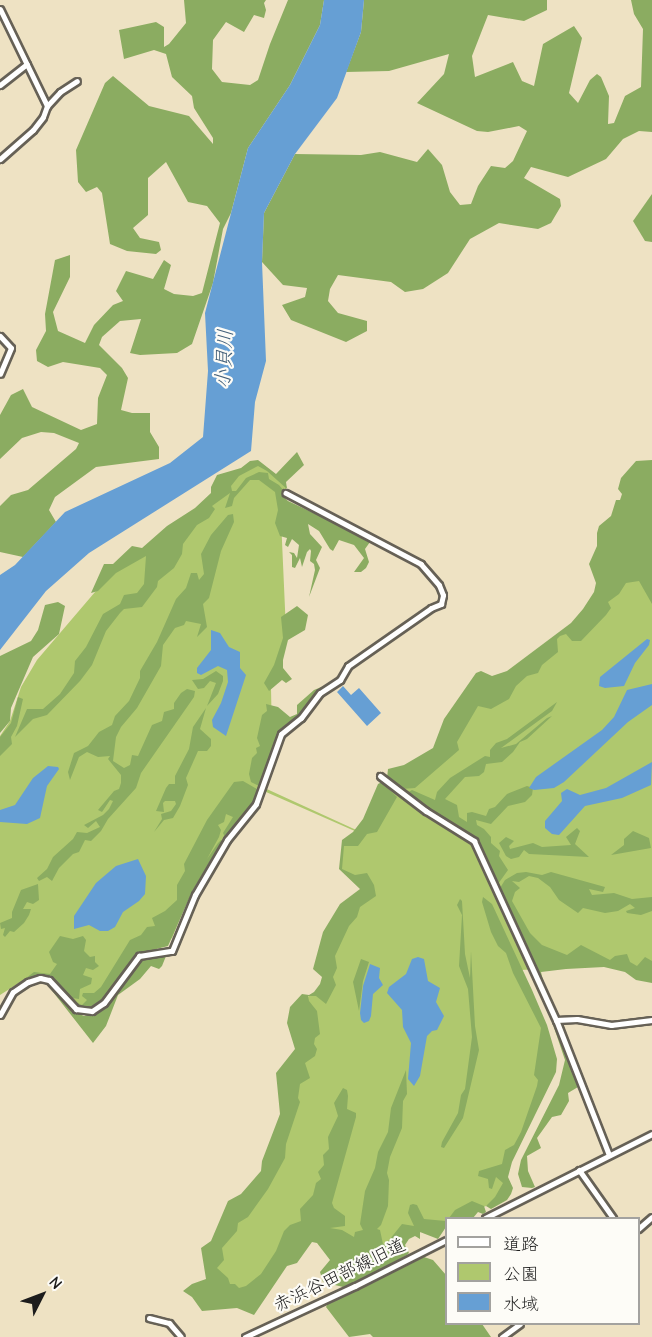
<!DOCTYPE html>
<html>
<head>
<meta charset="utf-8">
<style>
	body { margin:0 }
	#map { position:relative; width:652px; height:1337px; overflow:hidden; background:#eee2c3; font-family:"Comic Neue","Klee One",sans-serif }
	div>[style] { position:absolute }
	.green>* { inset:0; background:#afc86e }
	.forest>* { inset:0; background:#8bac61 }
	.water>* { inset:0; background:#669fd4 }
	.roads { filter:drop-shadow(2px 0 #666156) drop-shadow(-2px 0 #666156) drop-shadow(0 2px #666156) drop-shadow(0 -2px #666156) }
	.street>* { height:5px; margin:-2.5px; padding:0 2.5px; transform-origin:2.5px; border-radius:2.5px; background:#fff }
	span { translate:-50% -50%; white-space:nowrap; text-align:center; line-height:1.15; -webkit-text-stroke:4.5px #fdfcf7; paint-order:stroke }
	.street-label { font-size:18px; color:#1c1c1c }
	.water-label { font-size:20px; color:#415e78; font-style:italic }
	.legend { position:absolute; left:445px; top:1217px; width:195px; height:108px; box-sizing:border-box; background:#fdfcf7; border:2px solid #a3a29f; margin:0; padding:8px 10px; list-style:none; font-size:18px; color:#1c1c1c }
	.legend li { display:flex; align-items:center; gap:12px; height:30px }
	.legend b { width:30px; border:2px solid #a3a29f }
	.north { position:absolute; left:12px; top:1265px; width:60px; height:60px; -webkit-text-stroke:4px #fdfcf7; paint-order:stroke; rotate:48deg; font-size:16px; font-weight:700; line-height:24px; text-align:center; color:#1c1c1c }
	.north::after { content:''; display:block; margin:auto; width:21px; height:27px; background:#1c1c1c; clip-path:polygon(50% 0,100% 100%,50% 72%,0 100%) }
</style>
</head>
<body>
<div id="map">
	<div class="green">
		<div style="clip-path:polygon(258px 462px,287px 487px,280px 496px,286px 631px,271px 688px,272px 738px,258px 785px,365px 834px,397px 782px,448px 745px,473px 697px,572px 625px,628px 557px,652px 589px,652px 980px,614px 965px,521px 970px,546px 1027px,553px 1071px,505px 1174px,509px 1188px,499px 1201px,455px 1218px,446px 1218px,446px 1222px,383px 1247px,306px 1235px,241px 1304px,208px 1275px,214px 1244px,262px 1177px,282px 1115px,296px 1048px,303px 999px,315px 993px,323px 984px,331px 931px,361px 890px,359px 885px,341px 869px,343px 846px,357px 832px,257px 788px,251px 804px,233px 823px,192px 888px,172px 938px,142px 949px,87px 1008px,74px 1003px,52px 976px,33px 974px,0 995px,0 736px,10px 721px,21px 687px,37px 660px,101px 585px,119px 568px,151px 550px,236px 474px)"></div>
	</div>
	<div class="forest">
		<div style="clip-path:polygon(184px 0,266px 0,264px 3px,266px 10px,264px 18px,254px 15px,244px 32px,226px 22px,213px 40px,212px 69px,222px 82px,250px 85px,258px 80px,270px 44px,288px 0,324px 0,320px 25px,290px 85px,248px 148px,231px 213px,223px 229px,213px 283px,192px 344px,177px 353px,140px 355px,130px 353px,141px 319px,120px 321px,102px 337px,99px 345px,122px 368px,128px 378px,121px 410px,132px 413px,150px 413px,150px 432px,159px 447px,159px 459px,96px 467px,55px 497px,49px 510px,56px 522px,23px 557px,0 552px,0 506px,11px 495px,28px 490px,76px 449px,79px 443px,54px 433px,41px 432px,22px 438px,0 459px,0 415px,11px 395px,23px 389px,32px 407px,81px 430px,97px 424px,98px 398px,107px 375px,100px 368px,63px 362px,48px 367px,37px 361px,36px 350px,46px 331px,45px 314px,55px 260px,70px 255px,70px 277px,53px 312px,58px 331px,85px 343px,94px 325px,113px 305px,123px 301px,116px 291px,126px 271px,153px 279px,164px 260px,171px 265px,164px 289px,174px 294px,193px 296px,202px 293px,220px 223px,207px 206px,188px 202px,166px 162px,148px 178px,148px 215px,133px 228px,140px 238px,159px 242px,161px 250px,156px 254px,127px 251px,110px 244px,102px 193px,97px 187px,86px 192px,78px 182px,76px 150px,105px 83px,113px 76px,149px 106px,189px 116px,213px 144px,213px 138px,194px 108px,192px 96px,172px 77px,166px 54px,154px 50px,124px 59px,119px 30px,156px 22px,164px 27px,164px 47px,169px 44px,186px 23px)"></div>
		<div style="clip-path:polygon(364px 0,547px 0,547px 10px,524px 21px,488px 15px,472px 56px,475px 77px,513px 62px,522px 81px,534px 86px,543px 44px,574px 26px,582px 38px,569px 93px,578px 103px,590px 80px,597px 74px,601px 77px,609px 96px,608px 124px,614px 123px,625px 96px,641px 87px,643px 29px,634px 14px,631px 0,652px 0,652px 132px,639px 131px,623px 139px,606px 159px,568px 177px,531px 167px,524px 178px,560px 199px,561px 206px,551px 223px,538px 229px,499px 223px,470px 239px,448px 273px,423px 289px,405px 292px,391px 282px,338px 275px,330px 289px,328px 301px,338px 313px,367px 321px,367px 331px,346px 342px,291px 320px,282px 305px,305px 297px,307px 288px,283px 285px,262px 262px,264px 213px,295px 154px,361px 155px,380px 152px,417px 162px,428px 149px,442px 165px,450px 192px,460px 205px,471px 204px,478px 186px,491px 166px,505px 168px,513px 161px,527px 131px,519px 126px,488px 132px,477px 131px,417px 103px,444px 74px,449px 54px,389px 71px,346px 72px,361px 32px)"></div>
		<div style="clip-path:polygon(652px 194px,652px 242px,645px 241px,633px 221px)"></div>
		<div style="clip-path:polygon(297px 452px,304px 465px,286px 482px,287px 489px,267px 471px,258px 466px,239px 476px,231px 486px,232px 491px,236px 491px,246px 478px,259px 472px,268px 473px,269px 479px,279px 485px,284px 491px,282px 495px,288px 501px,379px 544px,370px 542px,365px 549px,369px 562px,366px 568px,361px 572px,354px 572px,364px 558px,354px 545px,339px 540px,333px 551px,330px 549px,319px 531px,308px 524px,310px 534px,322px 547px,316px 560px,320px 568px,309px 597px,315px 570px,314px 564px,310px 561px,311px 551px,310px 549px,307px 552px,302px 567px,300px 558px,295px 568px,292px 567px,292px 555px,289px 552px,294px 553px,297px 558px,299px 545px,292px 539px,288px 547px,285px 545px,287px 538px,280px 536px,275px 523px,278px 510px,275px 492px,259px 480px,250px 480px,234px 498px,232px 506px,225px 508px,230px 493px,212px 506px,215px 509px,209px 518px,197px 525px,183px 544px,182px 554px,174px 568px,158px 581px,157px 587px,142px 607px,124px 609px,120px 613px,106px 631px,92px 665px,80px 681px,47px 715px,33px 719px,15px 737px,27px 709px,43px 709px,60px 694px,74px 673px,75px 661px,86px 647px,103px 614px,120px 604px,124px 595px,137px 593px,144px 584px,146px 556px,116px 573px,98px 591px,91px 593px,104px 564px,113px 564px,132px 546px,142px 548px,167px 526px,195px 508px,211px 493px,211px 487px,217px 475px,241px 468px,250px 461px,258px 460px,276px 474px)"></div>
		<div style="clip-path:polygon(652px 460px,652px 604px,639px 581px,626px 583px,619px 594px,608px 602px,611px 608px,606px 615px,581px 641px,572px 641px,566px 634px,560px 636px,557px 639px,558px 652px,542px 665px,538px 673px,527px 676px,516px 686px,509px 699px,491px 709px,478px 706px,457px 742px,459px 750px,415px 788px,402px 789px,387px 778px,388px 769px,404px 765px,433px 748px,444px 719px,476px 673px,481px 671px,492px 676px,507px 671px,571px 623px,583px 609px,594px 592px,596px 583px,589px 564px,597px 546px,597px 533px,599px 526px,611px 516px,616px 500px,620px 500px,622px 494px,618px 489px,621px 478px,636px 461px)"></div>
		<div style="clip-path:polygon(233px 514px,234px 522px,221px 551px,209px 598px,203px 604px,207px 627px,197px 637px,201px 624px,186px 621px,184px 625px,175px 628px,163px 645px,161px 666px,137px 708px,121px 727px,116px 737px,113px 761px,124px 768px,130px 765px,132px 755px,138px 756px,152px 725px,162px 721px,164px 712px,174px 709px,174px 703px,181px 693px,187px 689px,195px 691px,194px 697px,141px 773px,136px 788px,108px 819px,101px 831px,91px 841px,85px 840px,79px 852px,73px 854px,59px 868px,52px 881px,47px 877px,39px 881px,37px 878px,47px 869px,53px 857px,73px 839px,77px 832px,87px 833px,100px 827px,96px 821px,88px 828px,84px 825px,103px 815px,109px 809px,113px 801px,110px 800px,102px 812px,98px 810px,114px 791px,119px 789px,121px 783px,121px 775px,108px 759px,110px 756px,98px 757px,87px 752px,79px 757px,70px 780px,68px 772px,74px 753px,88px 746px,99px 732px,112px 725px,115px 716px,129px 701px,140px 678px,140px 671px,157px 642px,176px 599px,186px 588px,191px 573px,197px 573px,199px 580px,204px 574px,201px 554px,211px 535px,228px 515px)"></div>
		<div style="clip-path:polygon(58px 602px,65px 606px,59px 634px,33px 657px,11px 708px,10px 721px,0 733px,0 656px,31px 641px,38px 630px,45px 605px)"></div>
		<div style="clip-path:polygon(297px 606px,308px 615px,305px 630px,288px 640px,283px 660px,283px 668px,292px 679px,286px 683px,282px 680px,269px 691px,264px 683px,274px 665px,283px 638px,281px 617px)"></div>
		<div style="clip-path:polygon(216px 671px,223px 676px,223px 681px,218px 694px,207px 706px,216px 683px,210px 681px,204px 688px,198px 689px,192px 680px,203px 679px)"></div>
		<div style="clip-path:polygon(326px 685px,310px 699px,300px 716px,279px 731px,259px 786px,251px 782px,249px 774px,252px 758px,257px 753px,256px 748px,260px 746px,257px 738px,262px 715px,267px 711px,266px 704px,278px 707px,290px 717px,297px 714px,297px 705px,314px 690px)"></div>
		<div style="clip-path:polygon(18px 697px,23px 699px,17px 726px,11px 737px,12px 744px,0 756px,0 737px,11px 723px)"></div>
		<div style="clip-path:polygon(557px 702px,552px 711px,501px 748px,516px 744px,547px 718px,552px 716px,527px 739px,520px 742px,513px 752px,502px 762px,486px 764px,484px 772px,479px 776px,465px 777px,445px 799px,457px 805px,459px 817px,467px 822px,467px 813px,472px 812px,486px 816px,489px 809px,495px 807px,507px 794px,527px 786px,533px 788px,532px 795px,525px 802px,508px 806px,491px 824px,476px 820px,477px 825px,484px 829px,491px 837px,491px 843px,500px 851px,499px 856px,508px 870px,498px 884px,476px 839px,407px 793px,412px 790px,435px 800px,437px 792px,450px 778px,485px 756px,490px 757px,490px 750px,496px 743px,507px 739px)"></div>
		<div style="clip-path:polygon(206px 708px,200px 729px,211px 739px,211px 746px,207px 751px,198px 751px,186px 778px,188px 785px,180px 806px,173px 818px,164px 820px,154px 832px,162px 819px,161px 814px,171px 811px,176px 804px,175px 801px,165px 801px,163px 803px,164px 812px,156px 811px,166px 788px,169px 784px,175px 784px,175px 776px,189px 749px,193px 727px)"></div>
		<div style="clip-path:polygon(243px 781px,257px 789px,254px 801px,225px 837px,223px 833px,233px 817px,226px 814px,224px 822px,218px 825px,221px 830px,219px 837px,207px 859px,218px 843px,221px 840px,222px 841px,192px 892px,168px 946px,137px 954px,103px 1001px,91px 1008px,75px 1005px,70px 1000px,72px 997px,67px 996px,50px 978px,41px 975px,34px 976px,13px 988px,34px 972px,50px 974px,57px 964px,53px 962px,49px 952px,60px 936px,73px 939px,83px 936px,86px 940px,84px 951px,90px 957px,95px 956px,95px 962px,99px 966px,93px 970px,86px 968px,83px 975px,92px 978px,91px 984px,80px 989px,79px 999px,72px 998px,75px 1002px,82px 1005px,87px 1000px,82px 996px,83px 993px,94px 993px,101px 987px,130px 940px,141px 935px,147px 927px,155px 926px,152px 918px,165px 911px,177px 900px,177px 885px,185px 871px,184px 864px,207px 820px,234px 782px)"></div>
		<div style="clip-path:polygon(382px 782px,397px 797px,377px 832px,367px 834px,358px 846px,344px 846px,342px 869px,355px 875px,367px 873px,374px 885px,376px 896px,360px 907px,357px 917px,349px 926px,335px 956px,337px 968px,333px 977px,336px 985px,326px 1004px,316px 996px,308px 996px,309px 1001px,317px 1011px,320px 1034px,315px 1038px,314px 1044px,317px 1049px,315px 1056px,305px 1063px,310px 1078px,300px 1084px,298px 1098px,300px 1102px,286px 1144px,285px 1158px,268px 1189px,248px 1217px,238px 1223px,237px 1231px,222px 1248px,224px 1260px,217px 1268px,228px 1278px,230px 1284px,235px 1284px,239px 1288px,246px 1286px,261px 1274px,276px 1251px,284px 1231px,290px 1225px,301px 1221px,300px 1209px,313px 1195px,316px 1183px,321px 1179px,318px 1172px,324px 1165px,323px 1155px,329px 1149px,328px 1137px,338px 1116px,334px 1103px,343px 1088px,347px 1090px,348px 1096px,347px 1109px,356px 1113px,356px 1117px,332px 1203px,334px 1208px,345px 1216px,345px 1226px,330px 1228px,342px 1230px,354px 1237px,355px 1232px,363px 1230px,360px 1224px,365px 1191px,375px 1168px,378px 1152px,388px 1132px,391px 1108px,406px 1070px,407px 1094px,403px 1101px,402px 1128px,390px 1157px,387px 1173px,389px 1180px,388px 1206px,381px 1225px,377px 1229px,380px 1230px,383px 1244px,386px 1244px,402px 1224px,414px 1226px,408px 1213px,410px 1205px,413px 1204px,417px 1205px,424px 1219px,446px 1221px,446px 1227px,438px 1239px,420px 1232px,420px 1239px,415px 1236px,409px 1239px,405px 1245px,409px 1253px,407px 1255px,363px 1279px,343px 1287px,323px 1282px,320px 1272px,330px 1260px,317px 1243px,312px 1242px,297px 1263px,287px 1266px,254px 1315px,237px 1308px,202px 1311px,192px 1297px,183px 1291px,192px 1284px,206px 1279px,201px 1248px,211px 1241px,228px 1201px,241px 1194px,261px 1171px,262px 1161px,280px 1114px,276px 1073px,295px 1049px,287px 1023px,290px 1007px,302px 994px,309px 995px,314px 992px,320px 984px,322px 977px,313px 969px,323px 932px,340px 904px,360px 889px,339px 869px,342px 840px,353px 832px,363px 819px,378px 784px)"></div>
		<div style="clip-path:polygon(577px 828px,580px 831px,575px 844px,589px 857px,529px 854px,524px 850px,519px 857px,511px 859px,506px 856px,499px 843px,506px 837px,514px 841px,509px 846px,510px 849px,533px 843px,542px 847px,571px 845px,566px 837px)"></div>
		<div style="clip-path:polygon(633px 831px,649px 838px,651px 848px,611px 855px,624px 845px,624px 839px)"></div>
		<div style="clip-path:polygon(526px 872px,542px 875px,551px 872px,605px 887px,603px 892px,589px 889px,592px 895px,614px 893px,632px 899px,652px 897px,652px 911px,641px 915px,627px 913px,626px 911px,635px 908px,630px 904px,618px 911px,605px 913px,583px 908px,578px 913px,559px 900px,550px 887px,538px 878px,529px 876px,519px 882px,512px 881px,520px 888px,515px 892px,512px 901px,530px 933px,542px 945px,567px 955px,581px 945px,610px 960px,615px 956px,627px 954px,630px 962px,637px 966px,645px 957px,652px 961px,652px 983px,636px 980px,625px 972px,604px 967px,566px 969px,541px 972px,544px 985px,540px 995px,495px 896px,505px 880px,517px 873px)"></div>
		<div style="clip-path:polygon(38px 884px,39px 900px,33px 904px,27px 902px,23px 909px,31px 909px,29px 915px,24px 923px,14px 932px,10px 931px,5px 937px,3px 935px,5px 928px,1px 929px,0 923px,12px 918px,12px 912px,21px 890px)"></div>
		<div style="clip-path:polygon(483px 897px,492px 904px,532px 990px,547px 1025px,557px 1059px,556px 1072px,512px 1162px,508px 1177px,513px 1188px,511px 1194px,507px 1200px,491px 1209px,486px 1206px,495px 1197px,503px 1183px,496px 1177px,492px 1189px,489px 1188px,488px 1179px,478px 1176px,479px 1171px,502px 1164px,505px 1150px,514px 1145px,521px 1132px,537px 1086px,538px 1080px,534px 1075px,541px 1028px,513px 973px,506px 953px,498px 946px,491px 932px,482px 902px)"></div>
		<div style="clip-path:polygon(460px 899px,462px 901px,465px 954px,470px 978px,471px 951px,475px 1026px,479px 1050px,463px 1118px,444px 1148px,441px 1147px,442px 1142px,458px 1113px,461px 1095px,465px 1089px,472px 1037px,468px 989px,459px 966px,462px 915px,457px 905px)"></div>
		<div style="clip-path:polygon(156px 955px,166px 956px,162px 966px,159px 969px,151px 966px,140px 979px,118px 995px,106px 1026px,93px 1043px,46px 983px,54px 987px,75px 1012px,84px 1016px,96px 1013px,103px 1008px,142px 958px)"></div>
		<div style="clip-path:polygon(361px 959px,369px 962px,363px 981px,359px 1011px,353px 982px)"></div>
		<div style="clip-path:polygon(546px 1004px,579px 1084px,578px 1087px,568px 1093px,569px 1101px,561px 1115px,552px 1117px,537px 1138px,541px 1148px,527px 1156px,528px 1171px,535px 1187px,532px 1188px,522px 1187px,518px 1174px,521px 1160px,559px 1085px,565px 1060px)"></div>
		<div style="clip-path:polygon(472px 1201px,484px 1206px,486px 1212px,483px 1214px,478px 1212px,473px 1218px,449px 1218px,455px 1210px)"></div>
		<div style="clip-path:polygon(424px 1257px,433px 1260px,446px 1275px,446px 1324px,482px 1324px,491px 1337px,373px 1337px,370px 1334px,349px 1337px,326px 1307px,328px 1303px)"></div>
	</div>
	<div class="water">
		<div style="clip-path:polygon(324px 0,364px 0,361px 32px,337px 98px,295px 154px,264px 213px,262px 262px,266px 361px,255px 402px,251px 451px,89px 553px,46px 591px,0 650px,0 575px,15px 565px,65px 512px,170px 463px,203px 437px,208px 371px,205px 313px,248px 148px,290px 85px,320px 25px)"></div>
		<div style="clip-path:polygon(211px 630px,220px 633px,229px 647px,240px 652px,240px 668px,246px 675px,226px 736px,213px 727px,212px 720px,221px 703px,228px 682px,227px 670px,218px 666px,201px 675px,197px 673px,197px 668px,211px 650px)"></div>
		<div style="clip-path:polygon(647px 639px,650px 640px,649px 645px,635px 663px,624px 686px,605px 688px,599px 686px,600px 677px)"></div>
		<div style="clip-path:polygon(652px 684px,652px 705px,628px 722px,564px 782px,554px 788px,534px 790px,529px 788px,536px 777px,602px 730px,614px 717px,627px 690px)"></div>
		<div style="clip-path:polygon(343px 686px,351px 695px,359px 688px,381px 713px,367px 726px,337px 692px)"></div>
		<div style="clip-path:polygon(652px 762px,651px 785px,622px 798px,585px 806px,559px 835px,552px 834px,545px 828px,545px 821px,562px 801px,561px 793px,567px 789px,580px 795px,606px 788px)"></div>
		<div style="clip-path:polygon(48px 766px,58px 767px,59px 769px,47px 786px,40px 818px,27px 824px,0 822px,0 810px,15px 805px,33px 778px)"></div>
		<div style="clip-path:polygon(138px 859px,146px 876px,145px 894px,139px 901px,123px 912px,115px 927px,108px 931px,100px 931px,89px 925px,74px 929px,74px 916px,96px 883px,116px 866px)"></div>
		<div style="clip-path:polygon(418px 957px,424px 959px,428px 981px,440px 988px,436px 1002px,444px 1016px,437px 1030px,432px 1031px,427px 1036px,420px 1076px,414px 1086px,408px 1079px,411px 1043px,403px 1027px,402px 1010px,387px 993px,389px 987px,406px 974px,412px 959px)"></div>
		<div style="clip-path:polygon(370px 964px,380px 968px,379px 978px,383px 985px,373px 994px,371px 1016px,369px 1021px,364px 1023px,361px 1020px,360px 1013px,363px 986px)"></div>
	</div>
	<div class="roads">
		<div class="street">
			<div style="left:0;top:9px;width:108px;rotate:64.1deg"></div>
			<div style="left:0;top:85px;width:34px;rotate:-38deg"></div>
			<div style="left:0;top:159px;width:44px;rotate:-41.3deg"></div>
			<div style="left:33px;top:130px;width:16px;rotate:-52deg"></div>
			<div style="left:43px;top:117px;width:12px;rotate:-70deg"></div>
			<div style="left:47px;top:106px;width:19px;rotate:-47deg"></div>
			<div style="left:60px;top:92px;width:20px;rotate:-33deg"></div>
			<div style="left:0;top:336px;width:16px;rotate:47deg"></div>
			<div style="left:11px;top:348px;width:28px;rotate:113deg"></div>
			<div style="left:380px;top:776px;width:58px;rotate:37.3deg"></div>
			<div style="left:426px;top:811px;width:57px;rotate:32deg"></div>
			<div style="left:474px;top:841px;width:197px;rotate:65.4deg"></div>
			<div style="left:0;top:1015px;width:26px;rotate:-61deg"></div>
			<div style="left:13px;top:992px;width:18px;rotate:-34deg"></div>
			<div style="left:28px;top:982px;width:13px;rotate:-18deg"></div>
			<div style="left:40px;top:978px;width:9px;rotate:13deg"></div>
			<div style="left:49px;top:980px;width:40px;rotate:47deg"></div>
			<div style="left:76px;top:1009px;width:16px;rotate:7deg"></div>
			<div style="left:92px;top:1011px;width:14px;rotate:-34deg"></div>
			<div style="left:104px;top:1003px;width:59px;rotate:-53.3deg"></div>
			<div style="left:139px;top:956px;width:33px;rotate:-9deg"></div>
			<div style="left:172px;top:951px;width:61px;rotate:-67.7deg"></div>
			<div style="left:195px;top:895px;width:64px;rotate:-59.8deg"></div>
			<div style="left:227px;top:840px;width:46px;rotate:-51.1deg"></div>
			<div style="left:256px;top:804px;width:74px;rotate:-70.3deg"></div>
			<div style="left:281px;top:734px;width:26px;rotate:-39deg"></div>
			<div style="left:301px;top:718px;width:31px;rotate:-53deg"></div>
			<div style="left:320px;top:693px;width:24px;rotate:-33deg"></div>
			<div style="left:340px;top:680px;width:16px;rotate:-60deg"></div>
			<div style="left:348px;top:666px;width:101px;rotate:-34.9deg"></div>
			<div style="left:431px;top:608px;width:11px;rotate:-22deg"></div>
			<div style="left:441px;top:604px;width:9px;rotate:-77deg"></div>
			<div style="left:443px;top:595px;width:11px;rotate:-112deg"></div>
			<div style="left:439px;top:585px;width:28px;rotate:-131deg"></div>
			<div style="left:421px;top:564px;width:153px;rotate:-152.3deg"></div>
			<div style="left:609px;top:1155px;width:145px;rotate:-111.4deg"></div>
			<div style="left:556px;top:1020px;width:21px;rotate:-3deg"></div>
			<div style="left:577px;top:1019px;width:35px;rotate:10deg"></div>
			<div style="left:611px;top:1025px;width:41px;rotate:-7deg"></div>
			<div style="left:579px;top:1170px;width:59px;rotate:54.7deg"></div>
			<div style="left:485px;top:1218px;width:187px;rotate:-26.7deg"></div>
			<div style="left:638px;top:1229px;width:18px;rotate:-41deg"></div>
			<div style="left:149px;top:1318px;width:21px;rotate:14deg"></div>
			<div style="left:169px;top:1323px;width:18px;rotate:49deg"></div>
			<div style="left:245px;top:1337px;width:121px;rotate:-24.9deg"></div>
			<div style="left:355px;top:1286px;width:102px;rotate:-26.8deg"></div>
			<div style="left:502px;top:1337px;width:22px;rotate:-36deg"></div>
		</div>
	</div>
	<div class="street-label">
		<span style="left:340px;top:1276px;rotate:-26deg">赤浜谷田部線旧道</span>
	</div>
	<div class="water-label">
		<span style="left:224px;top:359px;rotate:-87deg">小貝川</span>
	</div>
	<ul class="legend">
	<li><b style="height:8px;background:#fff"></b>道路</li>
	<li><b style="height:16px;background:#afc86e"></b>公園</li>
	<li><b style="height:16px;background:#669fd4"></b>水域</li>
	</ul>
	<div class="north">N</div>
</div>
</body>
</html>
